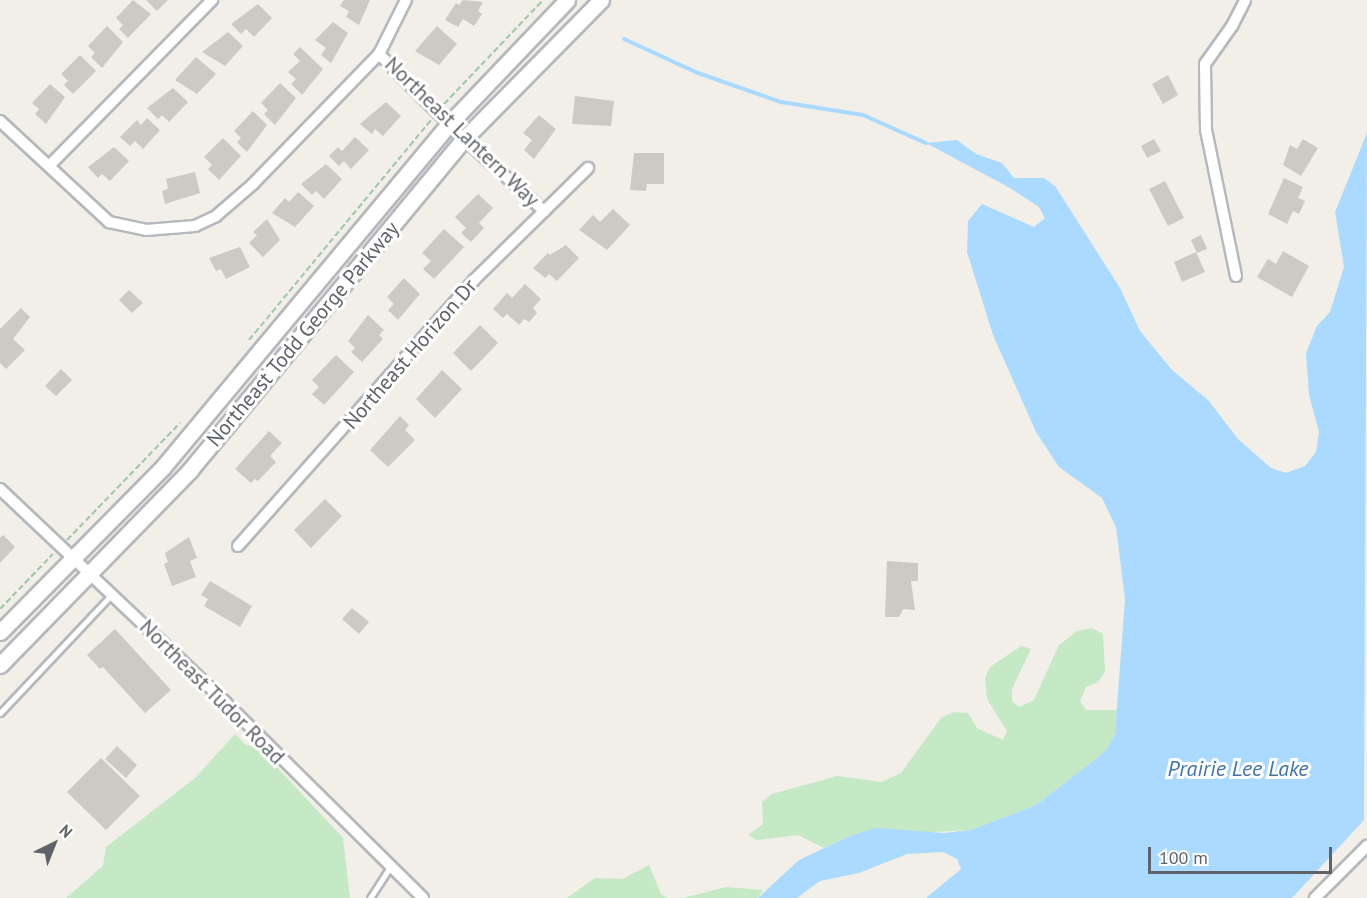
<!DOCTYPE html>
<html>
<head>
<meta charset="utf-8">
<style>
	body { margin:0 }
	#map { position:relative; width:1367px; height:898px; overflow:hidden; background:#f1efe8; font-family:"PT Sans",sans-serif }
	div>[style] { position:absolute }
	.green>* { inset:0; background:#c5e8c5 }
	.water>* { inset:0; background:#aadaff }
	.stream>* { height:4px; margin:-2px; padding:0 2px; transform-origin:2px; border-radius:2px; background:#aadaff }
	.building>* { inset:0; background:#cccac5 }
	.path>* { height:2px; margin-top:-1px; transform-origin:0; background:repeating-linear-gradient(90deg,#9cc7a9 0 6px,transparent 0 9px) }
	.roads { filter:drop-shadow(2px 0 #b5b8bc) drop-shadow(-2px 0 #b5b8bc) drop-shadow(0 2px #b5b8bc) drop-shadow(0 -2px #b5b8bc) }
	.service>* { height:5px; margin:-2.5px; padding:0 2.5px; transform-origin:2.5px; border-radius:2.5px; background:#fff }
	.minor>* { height:10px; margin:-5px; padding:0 5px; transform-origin:5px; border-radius:5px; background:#fff }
	.secondary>* { height:15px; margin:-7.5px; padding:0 7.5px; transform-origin:7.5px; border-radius:7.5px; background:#fff }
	span { translate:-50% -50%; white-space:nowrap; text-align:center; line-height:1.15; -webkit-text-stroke:6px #fff; paint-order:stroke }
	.street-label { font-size:21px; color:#5f6368 }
	.water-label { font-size:22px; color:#4174aa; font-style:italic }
	.north { position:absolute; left:24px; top:814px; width:60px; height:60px; -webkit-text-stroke:4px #fff; paint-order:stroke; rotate:43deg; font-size:16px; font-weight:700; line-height:24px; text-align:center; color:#5f6368 }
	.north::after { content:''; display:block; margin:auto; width:21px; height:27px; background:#5f6368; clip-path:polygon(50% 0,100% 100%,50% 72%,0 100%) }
	.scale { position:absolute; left:1148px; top:847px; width:184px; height:27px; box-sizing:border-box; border:3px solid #5f6368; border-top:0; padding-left:8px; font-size:18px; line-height:21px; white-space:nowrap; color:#5f6368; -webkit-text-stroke:4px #fff; paint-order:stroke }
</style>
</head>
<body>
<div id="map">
	<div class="green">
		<div style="clip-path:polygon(1092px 628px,1103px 634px,1105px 672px,1098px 682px,1086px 687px,1080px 701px,1086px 710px,1117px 710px,1115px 733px,1107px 749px,1096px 759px,1036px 805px,971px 830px,850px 836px,824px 848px,798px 835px,757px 840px,748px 835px,763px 824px,762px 802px,772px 794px,837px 776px,882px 782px,901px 773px,941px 718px,954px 712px,968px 713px,977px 728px,1003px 740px,1007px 731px,987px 699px,985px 678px,990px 667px,1021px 646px,1031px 649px,1012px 689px,1012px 701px,1019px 707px,1034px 700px,1059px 645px,1077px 631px)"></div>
		<div style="clip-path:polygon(235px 734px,246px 745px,259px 748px,343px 838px,350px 898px,66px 898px,103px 866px,106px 847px,195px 778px)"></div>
		<div style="clip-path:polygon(649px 865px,661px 894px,668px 898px,567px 898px,595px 878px,623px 879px)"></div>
		<div style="clip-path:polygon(726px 887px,763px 890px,758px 898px,683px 898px)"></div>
	</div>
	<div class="water">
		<div style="clip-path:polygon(1367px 133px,1364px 820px,1292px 898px,926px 898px,961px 869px,957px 859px,943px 852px,907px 854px,859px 873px,820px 881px,797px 898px,758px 898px,799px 860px,850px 836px,876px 828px,944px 833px,971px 830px,1036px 805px,1096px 759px,1107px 749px,1115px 733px,1125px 600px,1116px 527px,1102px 498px,1059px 467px,1036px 432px,993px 335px,967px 252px,968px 221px,982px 204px,1034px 227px,1045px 218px,1039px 207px,1010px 188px,926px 143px,957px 140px,976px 154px,1002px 163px,1014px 178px,1044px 178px,1055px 186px,1120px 288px,1140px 331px,1172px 370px,1208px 400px,1238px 439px,1271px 468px,1286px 473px,1305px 466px,1316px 452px,1319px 432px,1309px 395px,1306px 353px,1317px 326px,1330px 312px,1344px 267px,1335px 212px)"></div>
	</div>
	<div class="stream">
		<div style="left:624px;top:39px;width:81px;rotate:24.7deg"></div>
		<div style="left:698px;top:73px;width:88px;rotate:19.3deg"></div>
		<div style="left:781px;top:102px;width:83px;rotate:9deg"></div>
		<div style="left:863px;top:115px;width:69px;rotate:24deg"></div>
	</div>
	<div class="building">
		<div style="clip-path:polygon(133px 0,151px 14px,128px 38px,119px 29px,123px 25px,116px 18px)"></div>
		<div style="clip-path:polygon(146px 0,168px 0,157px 11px)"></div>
		<div style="clip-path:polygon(344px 0,370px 0,359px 25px,346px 17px,349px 11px,340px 6px)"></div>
		<div style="clip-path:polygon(463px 0,483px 2px,478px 11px,482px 14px,474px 26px,463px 19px,458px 27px,445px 20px,456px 3px,459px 5px)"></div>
		<div style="clip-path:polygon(258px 4px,272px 18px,254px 37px,246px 29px,241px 34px,231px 24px)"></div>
		<div style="clip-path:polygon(333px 22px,348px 33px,331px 63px,321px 55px,326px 48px,315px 40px)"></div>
		<div style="clip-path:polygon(107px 26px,123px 42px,102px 68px,91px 57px,95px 53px,88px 46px)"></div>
		<div style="clip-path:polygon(437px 26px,457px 44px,439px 65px,415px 51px)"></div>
		<div style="clip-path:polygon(228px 32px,243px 46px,225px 66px,202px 52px)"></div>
		<div style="clip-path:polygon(300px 47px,323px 69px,302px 95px,291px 84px,296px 79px,288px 72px,300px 61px,293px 54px)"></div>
		<div style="clip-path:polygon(80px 55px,96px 71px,73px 94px,64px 85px,68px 81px,61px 74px)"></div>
		<div style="clip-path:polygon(196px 57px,216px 74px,197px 94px,175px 80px)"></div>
		<div style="clip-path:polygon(1168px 75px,1178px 95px,1163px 104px,1152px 84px)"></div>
		<div style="clip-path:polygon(280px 83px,296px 98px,275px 125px,264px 114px,268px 110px,261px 103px)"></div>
		<div style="clip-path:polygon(50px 84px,65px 97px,46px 124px,35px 114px,39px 109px,32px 103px)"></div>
		<div style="clip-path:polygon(173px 88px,188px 102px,169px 122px,162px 115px,158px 119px,147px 108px)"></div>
		<div style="clip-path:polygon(575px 96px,614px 101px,611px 126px,572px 124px)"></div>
		<div style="clip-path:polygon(386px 102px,401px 116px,383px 136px,375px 129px,372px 134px,360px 124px)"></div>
		<div style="clip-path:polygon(253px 111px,267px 125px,247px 152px,237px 142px,241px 138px,234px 131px)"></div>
		<div style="clip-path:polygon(539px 115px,556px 129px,534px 159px,524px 150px,532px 140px,523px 133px)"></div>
		<div style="clip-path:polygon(147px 118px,160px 130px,143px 149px,135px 141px,130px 146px,120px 137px,137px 120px,141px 125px)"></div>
		<div style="clip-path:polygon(355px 137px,369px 150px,351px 169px,344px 161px,339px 166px,329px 156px,338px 147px,342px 151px)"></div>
		<div style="clip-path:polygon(223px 138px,241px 156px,219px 180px,208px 169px,212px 165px,204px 157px)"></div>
		<div style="clip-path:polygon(1154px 139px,1161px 151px,1147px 158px,1141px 146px)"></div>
		<div style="clip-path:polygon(1303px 139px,1318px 148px,1301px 176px,1283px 165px,1290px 145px,1297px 149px)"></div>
		<div style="clip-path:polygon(114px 147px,129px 161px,110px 181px,102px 174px,98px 178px,88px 167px)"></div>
		<div style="clip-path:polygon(634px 153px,664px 153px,664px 184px,647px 184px,646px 191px,630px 190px)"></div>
		<div style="clip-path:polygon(326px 164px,342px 179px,324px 199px,316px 191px,312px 195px,301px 184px)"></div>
		<div style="clip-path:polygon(195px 172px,200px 193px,165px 204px,162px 191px,168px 189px,166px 179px)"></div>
		<div style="clip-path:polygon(1284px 178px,1303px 187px,1298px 198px,1305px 201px,1299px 214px,1293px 211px,1287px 224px,1268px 214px)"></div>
		<div style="clip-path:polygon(1165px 181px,1184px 218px,1168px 226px,1149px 189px)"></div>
		<div style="clip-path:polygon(298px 192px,314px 206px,295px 227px,272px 213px,285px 198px,289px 202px)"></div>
		<div style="clip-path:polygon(478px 194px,493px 208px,479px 223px,484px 228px,471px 242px,461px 233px,466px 228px,455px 217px)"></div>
		<div style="clip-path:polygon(613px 209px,630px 225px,607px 250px,579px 230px,593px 215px,600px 222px)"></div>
		<div style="clip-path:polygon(267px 219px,280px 240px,263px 257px,249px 243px,257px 235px,253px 232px)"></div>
		<div style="clip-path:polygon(444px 229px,464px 247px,434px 279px,423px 269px,431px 261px,422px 253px)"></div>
		<div style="clip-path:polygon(1201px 235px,1207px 249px,1197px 253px,1191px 240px)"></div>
		<div style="clip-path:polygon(566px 245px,579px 258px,557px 281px,549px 274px,545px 278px,533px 268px,548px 253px,550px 255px)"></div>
		<div style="clip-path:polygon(240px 247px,250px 267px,226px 279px,221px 269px,216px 271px,209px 258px)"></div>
		<div style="clip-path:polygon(1283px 251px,1309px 266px,1292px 297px,1257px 277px,1268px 259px,1276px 264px)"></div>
		<div style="clip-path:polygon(1196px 252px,1205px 272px,1182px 282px,1174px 262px)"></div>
		<div style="clip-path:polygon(404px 278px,420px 294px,398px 320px,388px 310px,394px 304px,387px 297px)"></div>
		<div style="clip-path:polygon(525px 284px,541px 299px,533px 308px,537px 313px,529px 322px,524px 319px,519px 325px,507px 314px,503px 318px,493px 309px,507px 293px,512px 298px)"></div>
		<div style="clip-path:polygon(129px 290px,143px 303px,132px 313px,119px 300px)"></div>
		<div style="clip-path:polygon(21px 308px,30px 317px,13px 339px,25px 350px,6px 369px,0 363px,0 329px)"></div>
		<div style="clip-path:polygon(368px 315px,384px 330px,379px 335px,383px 339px,362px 362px,351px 352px,355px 348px,348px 341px)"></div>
		<div style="clip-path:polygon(480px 325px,498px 343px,471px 371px,453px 353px)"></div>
		<div style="clip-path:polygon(336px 355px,354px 372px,324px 405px,312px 394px,319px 387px,312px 380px)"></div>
		<div style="clip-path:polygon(61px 369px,72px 380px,56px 396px,45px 386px)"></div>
		<div style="clip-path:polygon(442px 370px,462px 389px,435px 418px,416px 399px)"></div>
		<div style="clip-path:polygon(400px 416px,409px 425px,405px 430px,415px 440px,388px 467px,370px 450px)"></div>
		<div style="clip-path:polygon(269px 431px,282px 443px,270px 456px,276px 462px,258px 481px,255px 479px,251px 483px,235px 469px)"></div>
		<div style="clip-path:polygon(325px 499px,342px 516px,311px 548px,294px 530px)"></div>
		<div style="clip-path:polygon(3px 535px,15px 547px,0 563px,0 538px)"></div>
		<div style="clip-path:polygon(189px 537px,197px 558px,190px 561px,196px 577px,172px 586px,164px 564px,168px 562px,165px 553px)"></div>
		<div style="clip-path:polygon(887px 561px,918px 563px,918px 581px,911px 581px,915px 610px,903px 609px,899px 617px,885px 617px)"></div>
		<div style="clip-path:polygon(210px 581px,252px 606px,240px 627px,204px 606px,208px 599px,201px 595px)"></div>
		<div style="clip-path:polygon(352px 608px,369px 622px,359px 634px,342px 619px)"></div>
		<div style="clip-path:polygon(115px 629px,171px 690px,145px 713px,103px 667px,100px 669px,87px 655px)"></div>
		<div style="clip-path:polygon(117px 746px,137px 765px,126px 778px,105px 759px)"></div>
		<div style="clip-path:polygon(101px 758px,140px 796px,106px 830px,67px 792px)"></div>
	</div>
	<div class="path">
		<div style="left:444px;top:104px;width:144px;rotate:-46.4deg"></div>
		<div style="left:249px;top:340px;width:286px;rotate:-50.4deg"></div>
		<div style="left:67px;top:540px;width:163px;rotate:-46deg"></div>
		<div style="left:0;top:609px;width:76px;rotate:-46.1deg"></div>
	</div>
	<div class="roads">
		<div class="service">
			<div style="left:0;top:713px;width:163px;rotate:-46.7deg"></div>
			<div style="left:370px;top:898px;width:37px;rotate:-57deg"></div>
		</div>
		<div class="minor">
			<div style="left:379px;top:54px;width:120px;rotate:45deg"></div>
			<div style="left:464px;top:139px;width:108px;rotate:42deg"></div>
			<div style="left:0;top:121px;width:149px;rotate:42.8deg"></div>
			<div style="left:109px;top:222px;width:38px;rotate:12deg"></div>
			<div style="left:146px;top:230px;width:49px;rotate:-4.7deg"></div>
			<div style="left:195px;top:226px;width:23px;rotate:-25deg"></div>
			<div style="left:216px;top:216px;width:49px;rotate:-40.9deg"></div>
			<div style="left:253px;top:184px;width:181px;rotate:-45.9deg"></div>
			<div style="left:379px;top:54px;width:60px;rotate:-63.4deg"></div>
			<div style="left:49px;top:166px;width:233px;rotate:-45.5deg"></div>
			<div style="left:1236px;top:276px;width:149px;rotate:-101.6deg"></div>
			<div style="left:1206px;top:130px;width:66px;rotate:-90.9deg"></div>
			<div style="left:1205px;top:64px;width:47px;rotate:-54.6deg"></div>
			<div style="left:1232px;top:26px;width:29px;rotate:-63deg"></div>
			<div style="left:0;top:489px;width:311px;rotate:43.4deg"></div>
			<div style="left:226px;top:703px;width:277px;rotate:44.7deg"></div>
			<div style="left:238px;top:546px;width:356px;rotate:-48.4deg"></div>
			<div style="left:474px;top:280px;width:160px;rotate:-44.5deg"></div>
			<div style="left:1315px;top:898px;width:74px;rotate:-45deg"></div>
		</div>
		<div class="secondary">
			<div style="left:0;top:632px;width:232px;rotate:-45.3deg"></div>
			<div style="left:163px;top:467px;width:447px;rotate:-50.2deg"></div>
			<div style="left:449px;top:124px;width:171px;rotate:-46.4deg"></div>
			<div style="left:0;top:665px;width:272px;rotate:-45.7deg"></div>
			<div style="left:190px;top:470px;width:430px;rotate:-50.4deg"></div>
			<div style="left:464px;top:139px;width:195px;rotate:-45.4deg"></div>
		</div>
	</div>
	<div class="street-label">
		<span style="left:462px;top:132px;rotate:44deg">Northeast Lantern Way</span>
		<span style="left:303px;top:334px;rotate:-50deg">Northeast Todd George Parkway</span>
		<span style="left:410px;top:354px;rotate:-49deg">Northeast Horizon Dr</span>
		<span style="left:212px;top:692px;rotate:45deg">Northeast Tudor Road</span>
	</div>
	<div class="water-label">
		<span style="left:1238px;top:769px">Prairie Lee Lake</span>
	</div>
	<div class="north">N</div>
	<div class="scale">100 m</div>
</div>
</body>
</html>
